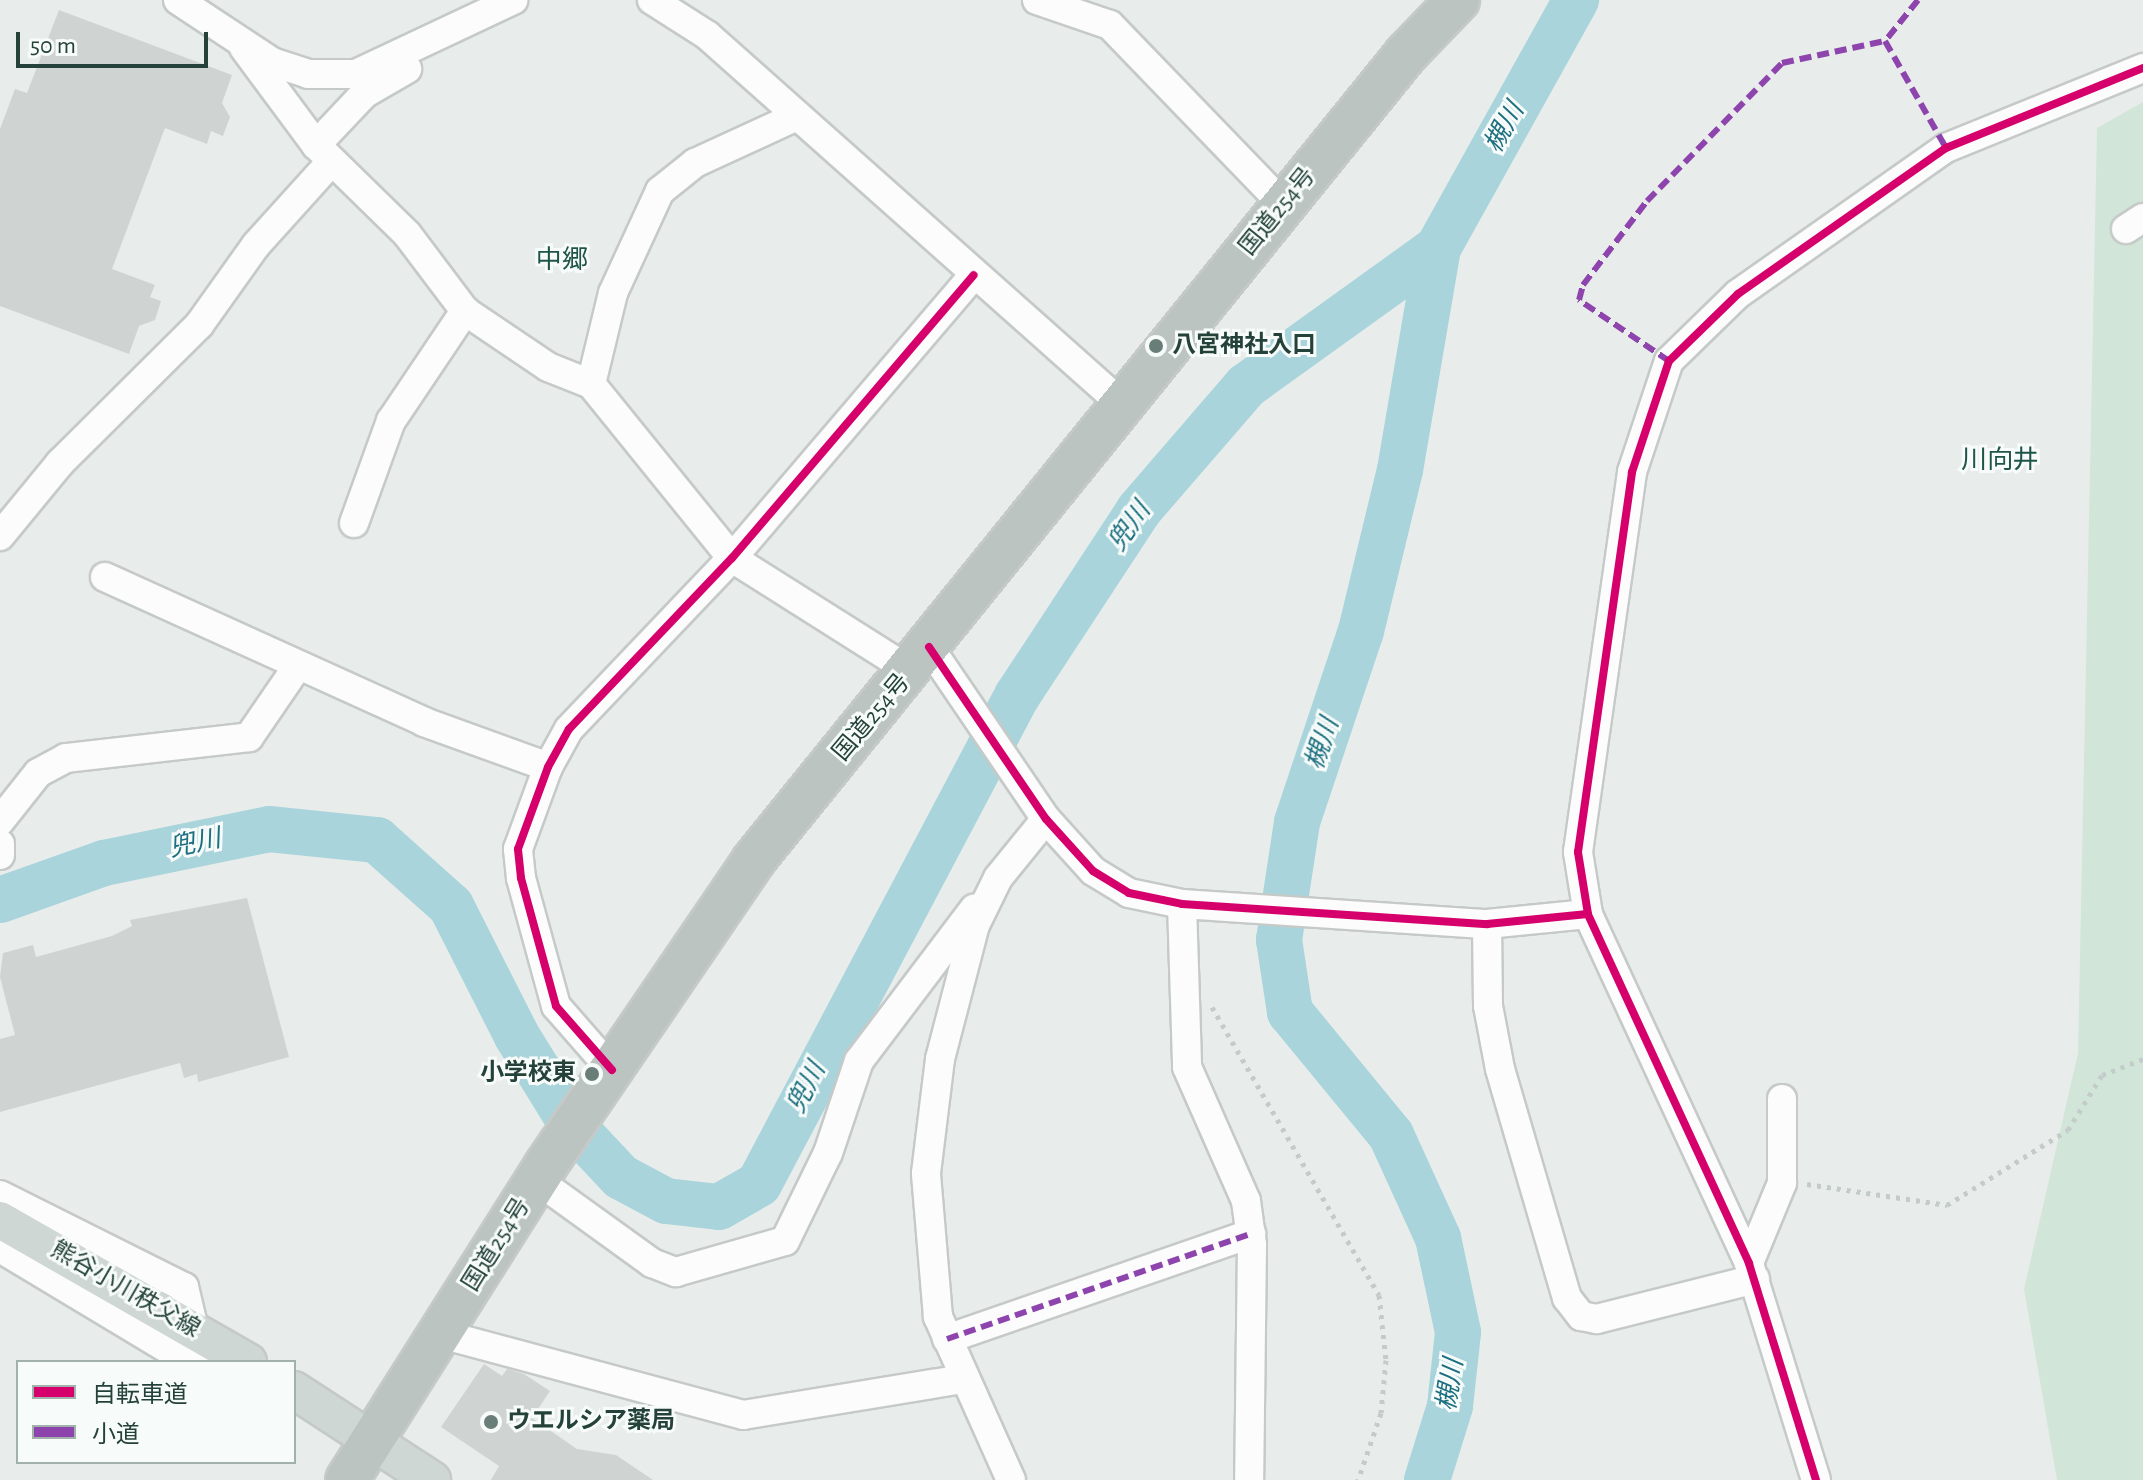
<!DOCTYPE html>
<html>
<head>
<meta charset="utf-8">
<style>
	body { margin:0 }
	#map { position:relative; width:2143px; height:1480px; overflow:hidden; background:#e8edeb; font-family:"Alegreya Sans","Noto Sans JP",sans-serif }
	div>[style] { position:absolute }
	.green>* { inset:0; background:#d1e6d8 }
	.river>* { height:46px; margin:-23px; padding:0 23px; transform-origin:23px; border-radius:23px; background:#a9d4db }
	.building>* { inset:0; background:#cfd4d2 }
	.path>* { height:5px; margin-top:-2.5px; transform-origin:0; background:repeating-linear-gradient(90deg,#c3ccca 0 4px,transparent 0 10px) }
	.roads { filter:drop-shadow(2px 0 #c5cac8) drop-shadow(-2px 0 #c5cac8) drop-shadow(0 2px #c5cac8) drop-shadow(0 -2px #c5cac8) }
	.minor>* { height:28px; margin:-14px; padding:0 14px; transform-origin:14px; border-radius:14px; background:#fcfcfc }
	.major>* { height:36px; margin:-18px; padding:0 18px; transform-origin:18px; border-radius:18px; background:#cfd7d5 }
	.highway>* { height:42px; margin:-21px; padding:0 21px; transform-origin:21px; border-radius:21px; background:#bcc4c2 }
	.quiet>* { height:6px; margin-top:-3px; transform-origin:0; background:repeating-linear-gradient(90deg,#8e44ad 0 12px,transparent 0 18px) }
	.cycleway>* { height:8px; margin:-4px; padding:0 4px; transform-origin:4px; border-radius:4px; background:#d6006c }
	.dots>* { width:22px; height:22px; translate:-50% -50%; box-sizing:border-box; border:4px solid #f7fbf9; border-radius:50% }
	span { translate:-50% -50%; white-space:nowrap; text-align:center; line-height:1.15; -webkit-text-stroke:6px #f7fbf9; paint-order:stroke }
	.street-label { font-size:24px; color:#24423a }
	.poi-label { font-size:24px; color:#24423a; font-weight:700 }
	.left { translate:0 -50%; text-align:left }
	.right { translate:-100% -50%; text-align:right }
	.water-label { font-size:26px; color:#1c6f80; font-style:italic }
	.neighbourhood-label { font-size:26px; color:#1f5548 }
	.legend { position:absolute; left:16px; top:1360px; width:280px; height:104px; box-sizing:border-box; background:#f7fbf9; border:2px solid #a3b1ad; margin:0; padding:10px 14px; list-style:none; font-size:24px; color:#24423a }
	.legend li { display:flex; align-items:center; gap:16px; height:40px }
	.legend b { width:40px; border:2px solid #a3b1ad }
	.scale { position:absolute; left:16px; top:32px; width:192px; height:36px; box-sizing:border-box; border:4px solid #24423a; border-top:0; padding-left:10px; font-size:24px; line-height:28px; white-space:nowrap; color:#24423a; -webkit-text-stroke:6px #f7fbf9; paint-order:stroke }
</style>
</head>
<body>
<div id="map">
	<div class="green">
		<div style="clip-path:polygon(2143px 102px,2143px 1480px,2057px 1480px,2024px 1289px,2078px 1053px,2097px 128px)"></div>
	</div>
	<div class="river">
		<div style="left:0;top:900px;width:110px;rotate:-19.6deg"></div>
		<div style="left:104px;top:863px;width:168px;rotate:-11.6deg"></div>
		<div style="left:269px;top:829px;width:109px;rotate:5.8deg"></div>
		<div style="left:377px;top:840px;width:99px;rotate:41.7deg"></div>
		<div style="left:451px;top:906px;width:146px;rotate:63.1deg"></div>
		<div style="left:517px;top:1036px;width:105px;rotate:58.3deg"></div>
		<div style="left:572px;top:1125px;width:71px;rotate:46.7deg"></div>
		<div style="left:621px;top:1177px;width:51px;rotate:28.1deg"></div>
		<div style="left:666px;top:1201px;width:53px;rotate:6.5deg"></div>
		<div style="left:719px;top:1207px;width:46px;rotate:-29.9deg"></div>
		<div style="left:759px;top:1184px;width:552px;rotate:-62.14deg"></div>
		<div style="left:1017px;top:696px;width:222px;rotate:-56.7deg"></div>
		<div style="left:1139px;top:510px;width:164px;rotate:-49.2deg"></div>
		<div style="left:1246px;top:386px;width:236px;rotate:-35.7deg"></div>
		<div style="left:1427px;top:1480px;width:77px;rotate:-72.7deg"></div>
		<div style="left:1450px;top:1406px;width:74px;rotate:-83.8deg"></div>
		<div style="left:1458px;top:1332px;width:96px;rotate:-102deg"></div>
		<div style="left:1438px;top:1238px;width:113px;rotate:-114.5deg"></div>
		<div style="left:1391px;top:1135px;width:159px;rotate:-129.4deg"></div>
		<div style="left:1290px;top:1012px;width:73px;rotate:-98.7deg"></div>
		<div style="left:1279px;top:940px;width:119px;rotate:-81.3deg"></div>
		<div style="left:1297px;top:822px;width:201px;rotate:-71.5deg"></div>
		<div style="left:1361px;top:631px;width:166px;rotate:-76.4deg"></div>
		<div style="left:1400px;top:470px;width:225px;rotate:-80.3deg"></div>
		<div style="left:1438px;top:248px;width:284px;rotate:-60.9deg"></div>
	</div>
	<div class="building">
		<div style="clip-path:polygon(59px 10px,232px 75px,222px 103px,230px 117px,223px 136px,211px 131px,207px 144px,165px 128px,112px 269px,155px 285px,150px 297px,161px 301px,155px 320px,139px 326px,129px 354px,0 306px,0 129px,15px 89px,27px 93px)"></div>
		<div style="clip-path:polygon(247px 898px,289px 1057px,198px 1082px,197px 1074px,184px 1078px,180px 1063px,0 1112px,0 1039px,15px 1035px,0 977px,3px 953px,33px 945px,36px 957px,112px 936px,132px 926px,130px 920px)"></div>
		<div style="clip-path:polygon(484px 1364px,502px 1376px,507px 1369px,524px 1374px,550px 1391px,532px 1418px,577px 1449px,616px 1455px,653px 1480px,491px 1480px,499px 1466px,441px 1427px)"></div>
	</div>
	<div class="path">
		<div style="left:1212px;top:1007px;width:333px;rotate:59.9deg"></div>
		<div style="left:1379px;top:1295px;width:65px;rotate:83.9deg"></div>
		<div style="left:1386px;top:1360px;width:53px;rotate:95.4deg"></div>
		<div style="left:1381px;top:1413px;width:71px;rotate:108.9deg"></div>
		<div style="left:1807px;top:1184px;width:142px;rotate:8.5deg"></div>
		<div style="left:1947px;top:1205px;width:142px;rotate:-31.8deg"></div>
		<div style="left:2068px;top:1130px;width:65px;rotate:-58.3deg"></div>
		<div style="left:2102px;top:1075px;width:44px;rotate:-21.3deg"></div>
	</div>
	<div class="roads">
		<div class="minor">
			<div style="left:178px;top:0;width:113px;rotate:33.4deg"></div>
			<div style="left:272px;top:62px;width:38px;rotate:18deg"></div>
			<div style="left:308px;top:74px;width:48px"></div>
			<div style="left:356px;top:74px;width:174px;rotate:-25.2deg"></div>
			<div style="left:652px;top:0;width:65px;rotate:32.5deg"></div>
			<div style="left:707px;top:35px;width:557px;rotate:41.65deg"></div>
			<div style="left:1037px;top:0;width:77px;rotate:18.9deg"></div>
			<div style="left:1110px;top:25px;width:250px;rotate:46deg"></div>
			<div style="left:244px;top:48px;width:121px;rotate:53.4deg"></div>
			<div style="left:316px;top:145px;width:127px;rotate:44.4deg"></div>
			<div style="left:407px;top:234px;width:96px;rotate:53deg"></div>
			<div style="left:465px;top:311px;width:100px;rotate:34deg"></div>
			<div style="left:548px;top:367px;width:46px;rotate:21.6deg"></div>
			<div style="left:591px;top:384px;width:224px;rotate:51deg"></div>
			<div style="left:732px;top:558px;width:212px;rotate:32.3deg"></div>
			<div style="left:316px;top:145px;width:70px;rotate:-46.7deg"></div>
			<div style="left:364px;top:94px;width:50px;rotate:-30.2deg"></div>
			<div style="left:2126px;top:229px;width:20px;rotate:-33deg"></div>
			<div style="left:591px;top:384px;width:94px;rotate:-76.4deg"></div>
			<div style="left:613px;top:293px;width:112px;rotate:-65.3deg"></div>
			<div style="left:660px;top:191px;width:45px;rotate:-38.7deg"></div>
			<div style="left:695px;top:163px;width:112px;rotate:-24.7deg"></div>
			<div style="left:354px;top:523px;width:109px;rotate:-70.1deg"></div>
			<div style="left:391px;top:421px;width:133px;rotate:-56.1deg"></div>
			<div style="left:0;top:536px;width:94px;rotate:-50.6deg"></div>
			<div style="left:60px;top:463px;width:196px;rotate:-44.8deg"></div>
			<div style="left:199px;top:325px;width:98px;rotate:-54.5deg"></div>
			<div style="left:256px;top:245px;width:112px;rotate:-47.9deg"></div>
			<div style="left:105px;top:577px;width:350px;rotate:24.4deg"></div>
			<div style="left:424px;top:722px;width:132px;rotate:19.9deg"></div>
			<div style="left:929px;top:647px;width:208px;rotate:55.8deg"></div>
			<div style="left:1046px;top:819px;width:70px;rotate:47.9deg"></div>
			<div style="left:1093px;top:871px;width:42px;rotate:31.4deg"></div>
			<div style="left:1129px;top:893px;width:54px;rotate:11.7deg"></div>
			<div style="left:1182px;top:904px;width:306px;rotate:3.8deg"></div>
			<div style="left:1487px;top:924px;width:101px;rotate:-5.7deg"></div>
			<div style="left:0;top:821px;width:61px;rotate:-51.6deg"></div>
			<div style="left:38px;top:773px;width:32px;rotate:-28deg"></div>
			<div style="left:66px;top:758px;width:184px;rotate:-6.5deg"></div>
			<div style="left:249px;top:737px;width:85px;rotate:-55.6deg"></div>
			<div style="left:0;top:844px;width:11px;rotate:90deg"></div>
			<div style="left:1182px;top:904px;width:163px;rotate:88.2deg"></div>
			<div style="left:1187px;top:1067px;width:146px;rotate:66.2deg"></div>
			<div style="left:1246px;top:1201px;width:44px;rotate:82.2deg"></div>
			<div style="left:1252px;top:1245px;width:235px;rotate:90.7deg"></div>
			<div style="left:1487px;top:924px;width:82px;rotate:89.3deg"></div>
			<div style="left:1488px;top:1006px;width:64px;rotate:79.2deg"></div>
			<div style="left:1500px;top:1069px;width:239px;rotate:73.7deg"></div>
			<div style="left:1567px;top:1298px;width:23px;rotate:52deg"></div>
			<div style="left:1581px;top:1316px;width:16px;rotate:11deg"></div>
			<div style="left:1597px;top:1319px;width:163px;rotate:-14.2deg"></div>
			<div style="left:612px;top:1070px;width:85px;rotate:-131.2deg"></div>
			<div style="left:556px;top:1006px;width:133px;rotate:-105.3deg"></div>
			<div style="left:521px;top:878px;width:29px;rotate:-96deg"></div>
			<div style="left:518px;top:849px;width:87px;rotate:-69.9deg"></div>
			<div style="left:548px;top:767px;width:43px;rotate:-61.1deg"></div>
			<div style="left:569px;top:729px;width:236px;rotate:-46.4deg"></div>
			<div style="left:732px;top:558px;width:372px;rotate:-49.5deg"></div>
			<div style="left:537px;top:1180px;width:142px;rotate:35.8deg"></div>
			<div style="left:652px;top:1263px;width:26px;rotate:21deg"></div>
			<div style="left:676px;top:1272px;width:113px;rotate:-15.9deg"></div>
			<div style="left:785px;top:1241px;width:98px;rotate:-64deg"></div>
			<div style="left:828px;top:1153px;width:97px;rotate:-71.4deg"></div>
			<div style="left:859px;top:1061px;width:191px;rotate:-52.9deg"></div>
			<div style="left:0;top:1195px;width:206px;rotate:26.6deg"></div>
			<div style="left:184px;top:1287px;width:43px;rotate:76.6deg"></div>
			<div style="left:0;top:1248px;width:198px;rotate:31deg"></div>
			<div style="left:170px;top:1350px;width:65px;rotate:3.5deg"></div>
			<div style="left:1749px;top:1263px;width:87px;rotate:-67.6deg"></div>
			<div style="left:1782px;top:1183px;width:84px;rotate:-90deg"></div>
			<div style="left:441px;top:1334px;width:313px;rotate:15deg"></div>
			<div style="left:743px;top:1415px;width:224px;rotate:-9.3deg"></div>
			<div style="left:947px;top:1339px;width:322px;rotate:-19.1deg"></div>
			<div style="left:1011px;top:1480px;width:179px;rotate:-114.1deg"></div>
			<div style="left:938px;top:1317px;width:144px;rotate:-94.8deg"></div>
			<div style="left:926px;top:1173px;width:115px;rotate:-83deg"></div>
			<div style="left:940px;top:1059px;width:138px;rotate:-75.4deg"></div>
			<div style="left:975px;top:925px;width:52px;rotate:-63.9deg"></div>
			<div style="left:998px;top:878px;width:76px;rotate:-50.9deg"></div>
			<div style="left:1816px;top:1480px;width:227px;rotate:-107.2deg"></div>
			<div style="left:1749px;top:1263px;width:384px;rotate:-114.8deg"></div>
			<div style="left:1588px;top:914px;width:63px;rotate:-99.2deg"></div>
			<div style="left:1578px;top:852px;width:384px;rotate:-81.9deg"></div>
			<div style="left:1632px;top:472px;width:117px;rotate:-71.6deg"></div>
			<div style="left:1669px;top:361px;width:96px;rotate:-44.2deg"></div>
			<div style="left:1738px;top:294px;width:254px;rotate:-35.1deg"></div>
			<div style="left:1946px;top:148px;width:213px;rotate:-22.1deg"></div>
		</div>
		<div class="major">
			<div style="left:0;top:1220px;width:286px;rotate:29.8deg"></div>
			<div style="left:294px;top:1390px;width:165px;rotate:33.1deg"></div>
		</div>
		<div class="highway">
			<div style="left:347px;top:1480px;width:373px;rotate:-57.7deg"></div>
			<div style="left:546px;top:1165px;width:368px;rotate:-55.7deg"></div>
			<div style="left:753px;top:861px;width:1038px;rotate:-51.02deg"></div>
			<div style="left:1406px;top:54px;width:75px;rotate:-46.1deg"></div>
		</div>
	</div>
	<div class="quiet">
		<div style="left:1918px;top:0;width:53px;rotate:128.8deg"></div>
		<div style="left:1885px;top:41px;width:123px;rotate:60.3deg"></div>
		<div style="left:1669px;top:361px;width:109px;rotate:-145.9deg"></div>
		<div style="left:1579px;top:300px;width:16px;rotate:-75deg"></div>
		<div style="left:1583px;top:285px;width:106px;rotate:-52.7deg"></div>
		<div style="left:1647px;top:201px;width:193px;rotate:-45.6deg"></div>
		<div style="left:1782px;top:63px;width:105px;rotate:-12.1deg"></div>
		<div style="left:947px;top:1339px;width:322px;rotate:-19.1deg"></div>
	</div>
	<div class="cycleway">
		<div style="left:929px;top:647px;width:208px;rotate:55.8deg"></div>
		<div style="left:1046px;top:819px;width:70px;rotate:47.9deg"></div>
		<div style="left:1093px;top:871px;width:42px;rotate:31.4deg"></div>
		<div style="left:1129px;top:893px;width:54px;rotate:11.7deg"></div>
		<div style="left:1182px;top:904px;width:306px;rotate:3.8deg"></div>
		<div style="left:1487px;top:924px;width:101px;rotate:-5.7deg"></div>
		<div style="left:612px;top:1070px;width:85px;rotate:-131.2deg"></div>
		<div style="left:556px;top:1006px;width:133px;rotate:-105.3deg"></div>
		<div style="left:521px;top:878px;width:29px;rotate:-96deg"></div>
		<div style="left:518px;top:849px;width:87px;rotate:-69.9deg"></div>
		<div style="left:548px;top:767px;width:43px;rotate:-61.1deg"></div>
		<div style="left:569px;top:729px;width:236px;rotate:-46.4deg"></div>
		<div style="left:732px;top:558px;width:372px;rotate:-49.5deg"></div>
		<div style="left:1816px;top:1480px;width:227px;rotate:-107.2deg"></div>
		<div style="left:1749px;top:1263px;width:384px;rotate:-114.8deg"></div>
		<div style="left:1588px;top:914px;width:63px;rotate:-99.2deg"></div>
		<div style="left:1578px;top:852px;width:384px;rotate:-81.9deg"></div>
		<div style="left:1632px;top:472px;width:117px;rotate:-71.6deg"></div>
		<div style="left:1669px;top:361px;width:96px;rotate:-44.2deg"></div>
		<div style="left:1738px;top:294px;width:254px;rotate:-35.1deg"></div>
		<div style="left:1946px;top:148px;width:213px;rotate:-22.1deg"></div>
	</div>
	<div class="dots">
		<div style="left:1156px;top:346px;background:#697e78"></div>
		<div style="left:592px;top:1074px;background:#697e78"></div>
		<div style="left:491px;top:1422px;background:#697e78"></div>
	</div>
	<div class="street-label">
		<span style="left:1278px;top:212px;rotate:-51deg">国道254号</span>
		<span style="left:872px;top:718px;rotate:-50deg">国道254号</span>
		<span style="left:497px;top:1245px;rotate:-58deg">国道254号</span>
		<span style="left:125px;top:1290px;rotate:30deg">熊谷小川秩父線</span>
	</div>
	<div class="poi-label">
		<span class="left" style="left:1172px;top:346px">八宮神社入口</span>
		<span class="right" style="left:576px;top:1074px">小学校東</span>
		<span class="left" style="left:507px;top:1422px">ウエルシア薬局</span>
	</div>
	<div class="water-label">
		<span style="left:1505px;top:128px;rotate:-61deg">槻川</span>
		<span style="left:1130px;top:527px;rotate:-55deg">兜川</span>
		<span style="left:1323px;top:744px;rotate:-71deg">槻川</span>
		<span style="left:195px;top:844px;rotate:-12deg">兜川</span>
		<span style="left:807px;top:1088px;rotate:-63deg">兜川</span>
		<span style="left:1451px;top:1385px;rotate:-81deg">槻川</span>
	</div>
	<div class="neighbourhood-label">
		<span style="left:562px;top:261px">中郷</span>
		<span style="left:2000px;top:461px">川向井</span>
	</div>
	<ul class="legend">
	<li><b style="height:10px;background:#d6006c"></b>自転車道</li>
	<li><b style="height:10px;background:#8e44ad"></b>小道</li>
	</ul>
	<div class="scale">50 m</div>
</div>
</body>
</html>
